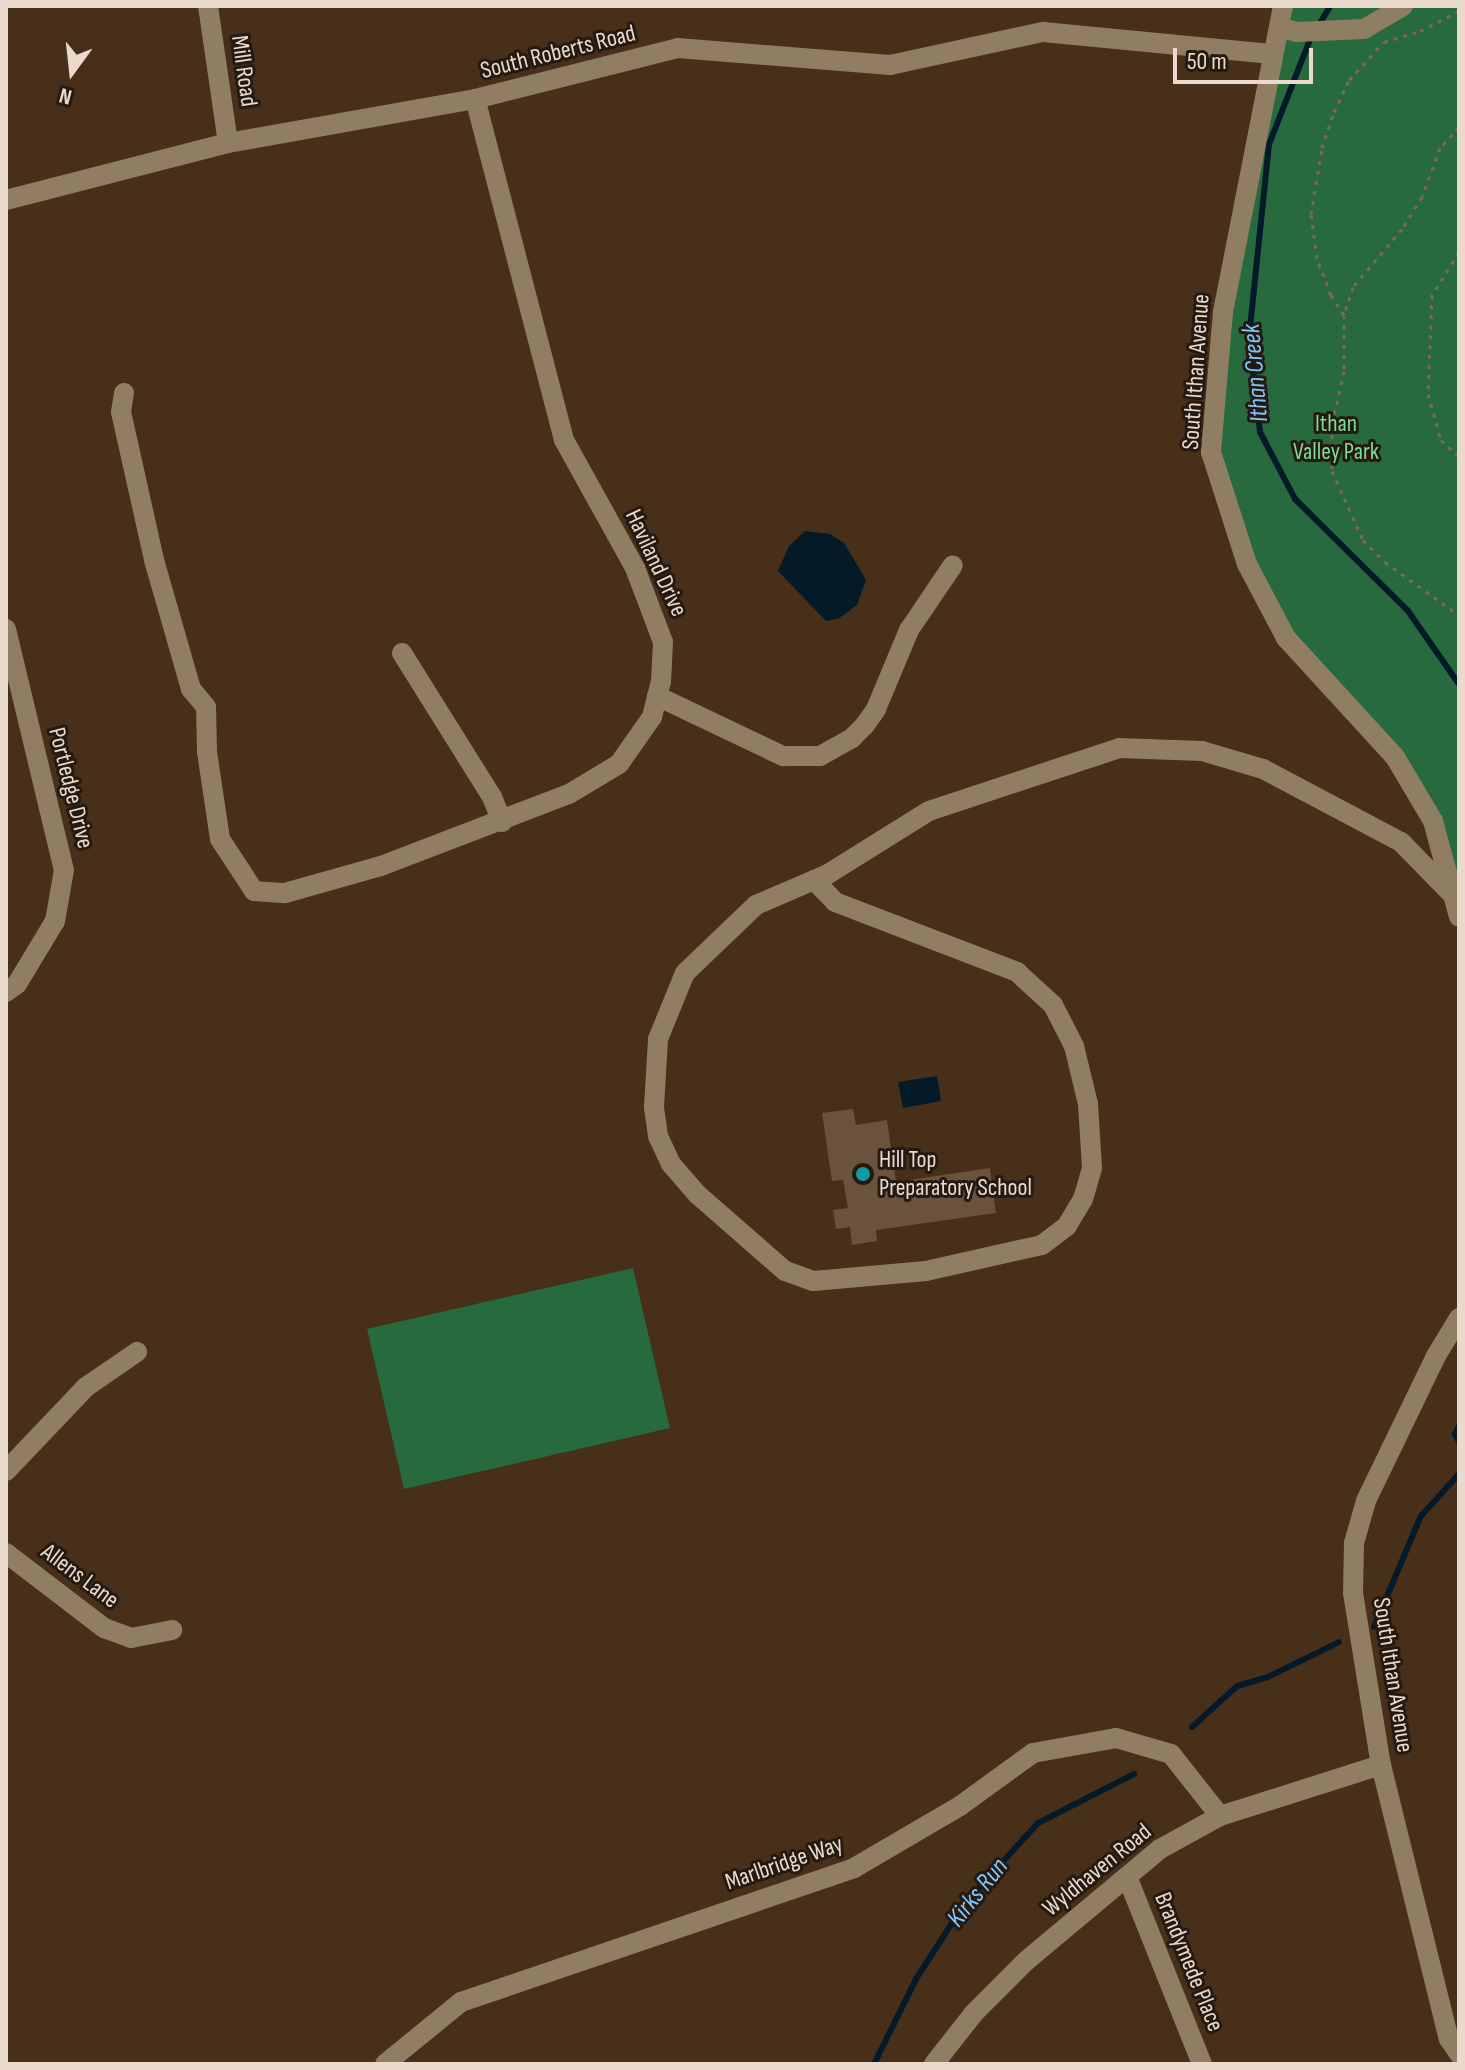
<!DOCTYPE html>
<html>
<head>
<meta charset="utf-8">
<style>
	body { margin:0 }
	#map { position:relative; width:1465px; height:2070px; overflow:hidden; background:#472f1a; font-family:"Sofia Sans Condensed",sans-serif }
	div>[style] { position:absolute }
	.green>* { inset:0; background:#266a3d }
	.water>* { inset:0; background:#051a29 }
	.stream>* { height:6px; margin:-3px; padding:0 3px; transform-origin:3px; border-radius:3px; background:#051a29 }
	.building>* { inset:0; background:#6b523c }
	.path>* { height:3px; margin-top:-1.5px; transform-origin:0; background:repeating-linear-gradient(90deg,#7d6755 0 4px,transparent 0 10px) }
	.minor>* { height:20px; margin:-10px; padding:0 10px; transform-origin:10px; border-radius:10px; background:#8f7e62 }
	.dots>* { width:22px; height:22px; translate:-50% -50%; box-sizing:border-box; border:4px solid #251a11; border-radius:50% }
	span { translate:-50% -50%; white-space:nowrap; text-align:center; line-height:1.15; -webkit-text-stroke:6px #251a11; paint-order:stroke }
	.street-label { font-size:24px; color:#eadace }
	.park-label { font-size:24px; color:#7cdb97 }
	.poi-label { font-size:24px; color:#eadace }
	.left { translate:0 -50%; text-align:left }
	.water-label { font-size:26px; color:#80c6fd; font-style:italic }
	.frame { position:absolute; inset:0; border:8px solid #eadace; pointer-events:none }
	.north { position:absolute; left:32px; top:32px; width:80px; height:80px; -webkit-text-stroke:6px #251a11; paint-order:stroke; rotate:195deg; font-size:22px; font-weight:700; line-height:32px; text-align:center; color:#eadace }
	.north::after { content:''; display:block; margin:auto; width:28px; height:36px; background:#eadace; clip-path:polygon(50% 0,100% 100%,50% 72%,0 100%) }
	.scale { position:absolute; left:1173px; top:48px; width:140px; height:36px; box-sizing:border-box; border:4px solid #eadace; border-top:0; padding-left:10px; font-size:24px; line-height:28px; white-space:nowrap; color:#eadace; -webkit-text-stroke:6px #251a11; paint-order:stroke }
</style>
</head>
<body>
<div id="map">
	<div class="green">
		<div style="clip-path:polygon(1283px 6px,1459px 6px,1459px 917px,1433px 820px,1395px 757px,1286px 638px,1211px 452px,1223px 312px)"></div>
		<div style="clip-path:polygon(633px 1268px,670px 1428px,404px 1489px,367px 1329px)"></div>
	</div>
	<div class="water">
		<div style="clip-path:polygon(805px 531px,830px 534px,844px 543px,866px 580px,857px 605px,838px 619px,826px 621px,778px 571px,789px 546px)"></div>
		<div style="clip-path:polygon(937px 1076px,941px 1101px,903px 1108px,898px 1082px)"></div>
	</div>
	<div class="stream">
		<div style="left:1317px;top:28px;width:26px;rotate:-59deg"></div>
		<div style="left:1311px;top:37px;width:115px;rotate:111.4deg"></div>
		<div style="left:1269px;top:144px;width:194px;rotate:95.9deg"></div>
		<div style="left:1249px;top:337px;width:96px;rotate:83.4deg"></div>
		<div style="left:1260px;top:432px;width:76px;rotate:62.4deg"></div>
		<div style="left:1295px;top:499px;width:159px;rotate:44.7deg"></div>
		<div style="left:1408px;top:611px;width:89px;rotate:55.1deg"></div>
		<div style="left:1459px;top:1426px;width:9px;rotate:117deg"></div>
		<div style="left:1455px;top:1434px;width:9px;rotate:63deg"></div>
		<div style="left:1374px;top:1627px;width:121px;rotate:-67.1deg"></div>
		<div style="left:1421px;top:1516px;width:57px;rotate:-47.9deg"></div>
		<div style="left:1192px;top:1727px;width:61px;rotate:-42.3deg"></div>
		<div style="left:1237px;top:1686px;width:32px;rotate:-16deg"></div>
		<div style="left:1268px;top:1677px;width:79px;rotate:-26.2deg"></div>
		<div style="left:874px;top:2064px;width:95px;rotate:-63.7deg"></div>
		<div style="left:916px;top:1979px;width:90px;rotate:-57.2deg"></div>
		<div style="left:965px;top:1903px;width:108px;rotate:-47.6deg"></div>
		<div style="left:1038px;top:1823px;width:108px;rotate:-27deg"></div>
	</div>
	<div class="building">
		<div style="clip-path:polygon(853px 1109px,856px 1125px,887px 1120px,896px 1182px,990px 1168px,996px 1213px,876px 1230px,877px 1241px,852px 1245px,850px 1227px,836px 1229px,833px 1210px,848px 1208px,843px 1180px,832px 1181px,822px 1113px)"></div>
	</div>
	<div class="path">
		<div style="left:1459px;top:127px;width:28px;rotate:132deg"></div>
		<div style="left:1440px;top:148px;width:52px;rotate:110.2deg"></div>
		<div style="left:1422px;top:197px;width:38px;rotate:122deg"></div>
		<div style="left:1402px;top:229px;width:76px;rotate:130.2deg"></div>
		<div style="left:1353px;top:287px;width:29px;rotate:108deg"></div>
		<div style="left:1344px;top:315px;width:56px;rotate:90deg"></div>
		<div style="left:1344px;top:371px;width:55px;rotate:102.5deg"></div>
		<div style="left:1332px;top:425px;width:46px;rotate:90deg"></div>
		<div style="left:1332px;top:471px;width:76px;rotate:65.8deg"></div>
		<div style="left:1363px;top:540px;width:31px;rotate:45deg"></div>
		<div style="left:1385px;top:562px;width:91px;rotate:35.6deg"></div>
		<div style="left:1459px;top:252px;width:51px;rotate:122.1deg"></div>
		<div style="left:1432px;top:295px;width:99px;rotate:92.3deg"></div>
		<div style="left:1428px;top:394px;width:48px;rotate:74.2deg"></div>
		<div style="left:1441px;top:440px;width:25px;rotate:43deg"></div>
		<div style="left:1344px;top:315px;width:24px;rotate:-123deg"></div>
		<div style="left:1331px;top:295px;width:40px;rotate:-111deg"></div>
		<div style="left:1317px;top:258px;width:44px;rotate:-97.8deg"></div>
		<div style="left:1311px;top:214px;width:67px;rotate:-80.5deg"></div>
		<div style="left:1322px;top:148px;width:38px;rotate:-72deg"></div>
		<div style="left:1334px;top:112px;width:35px;rotate:-65deg"></div>
		<div style="left:1349px;top:80px;width:52px;rotate:-47.4deg"></div>
		<div style="left:1384px;top:42px;width:38px;rotate:-17deg"></div>
		<div style="left:1420px;top:31px;width:44px;rotate:-27.1deg"></div>
	</div>
	<div class="minor">
		<div style="left:208px;top:6px;width:138px;rotate:81.7deg"></div>
		<div style="left:1283px;top:6px;width:312px;rotate:101.1deg"></div>
		<div style="left:1223px;top:312px;width:141px;rotate:94.9deg"></div>
		<div style="left:1211px;top:452px;width:118px;rotate:72.2deg"></div>
		<div style="left:1247px;top:564px;width:84px;rotate:62.2deg"></div>
		<div style="left:1286px;top:638px;width:161px;rotate:47.5deg"></div>
		<div style="left:1395px;top:757px;width:74px;rotate:59.3deg"></div>
		<div style="left:1433px;top:821px;width:99px;rotate:74.8deg"></div>
		<div style="left:1279px;top:27px;width:18px;rotate:16deg"></div>
		<div style="left:1296px;top:32px;width:68px;rotate:-2.5deg"></div>
		<div style="left:1364px;top:29px;width:45px;rotate:-30.5deg"></div>
		<div style="left:6px;top:200px;width:229px;rotate:-14.4deg"></div>
		<div style="left:228px;top:143px;width:251px;rotate:-10.1deg"></div>
		<div style="left:475px;top:99px;width:209px;rotate:-14.1deg"></div>
		<div style="left:678px;top:48px;width:213px;rotate:4.6deg"></div>
		<div style="left:890px;top:65px;width:157px;rotate:-12.2deg"></div>
		<div style="left:1043px;top:32px;width:230px;rotate:5.5deg"></div>
		<div style="left:124px;top:393px;width:19px;rotate:99deg"></div>
		<div style="left:121px;top:412px;width:152px;rotate:77.4deg"></div>
		<div style="left:154px;top:560px;width:134px;rotate:74deg"></div>
		<div style="left:191px;top:689px;width:23px;rotate:50deg"></div>
		<div style="left:206px;top:707px;width:45px;rotate:88.7deg"></div>
		<div style="left:207px;top:752px;width:88px;rotate:81.5deg"></div>
		<div style="left:220px;top:839px;width:62px;rotate:56.8deg"></div>
		<div style="left:254px;top:891px;width:31px;rotate:4deg"></div>
		<div style="left:285px;top:893px;width:100px;rotate:-15.7deg"></div>
		<div style="left:381px;top:866px;width:201px;rotate:-21deg"></div>
		<div style="left:569px;top:794px;width:58px;rotate:-31deg"></div>
		<div style="left:619px;top:764px;width:57px;rotate:-54.9deg"></div>
		<div style="left:652px;top:717px;width:36px;rotate:-76deg"></div>
		<div style="left:661px;top:682px;width:40px;rotate:-87.1deg"></div>
		<div style="left:663px;top:642px;width:79px;rotate:-110.7deg"></div>
		<div style="left:635px;top:568px;width:146px;rotate:-119deg"></div>
		<div style="left:564px;top:440px;width:352px;rotate:-104.6deg"></div>
		<div style="left:6px;top:629px;width:248px;rotate:76.5deg"></div>
		<div style="left:64px;top:870px;width:52px;rotate:100deg"></div>
		<div style="left:55px;top:921px;width:74px;rotate:121.1deg"></div>
		<div style="left:17px;top:984px;width:14px;rotate:144deg"></div>
		<div style="left:402px;top:653px;width:170px;rotate:58deg"></div>
		<div style="left:492px;top:797px;width:27px;rotate:68deg"></div>
		<div style="left:657px;top:696px;width:140px;rotate:25.5deg"></div>
		<div style="left:783px;top:756px;width:37px"></div>
		<div style="left:820px;top:756px;width:37px;rotate:-29deg"></div>
		<div style="left:852px;top:738px;width:18px;rotate:-45deg"></div>
		<div style="left:865px;top:725px;width:19px;rotate:-55deg"></div>
		<div style="left:876px;top:709px;width:86px;rotate:-67.3deg"></div>
		<div style="left:909px;top:630px;width:78px;rotate:-55.9deg"></div>
		<div style="left:814px;top:880px;width:30px;rotate:46deg"></div>
		<div style="left:835px;top:902px;width:195px;rotate:21deg"></div>
		<div style="left:1017px;top:972px;width:49px;rotate:42.5deg"></div>
		<div style="left:1053px;top:1005px;width:46px;rotate:62.9deg"></div>
		<div style="left:1074px;top:1046px;width:60px;rotate:76.4deg"></div>
		<div style="left:1088px;top:1104px;width:64px;rotate:86.4deg"></div>
		<div style="left:1092px;top:1168px;width:32px;rotate:106deg"></div>
		<div style="left:1083px;top:1199px;width:31px;rotate:121deg"></div>
		<div style="left:1067px;top:1226px;width:31px;rotate:143deg"></div>
		<div style="left:1042px;top:1245px;width:119px;rotate:167.4deg"></div>
		<div style="left:926px;top:1271px;width:113px;rotate:174.9deg"></div>
		<div style="left:813px;top:1281px;width:30px;rotate:-160deg"></div>
		<div style="left:785px;top:1271px;width:117px;rotate:-138.8deg"></div>
		<div style="left:697px;top:1194px;width:40px;rotate:-131deg"></div>
		<div style="left:671px;top:1164px;width:31px;rotate:-115deg"></div>
		<div style="left:658px;top:1136px;width:29px;rotate:-98deg"></div>
		<div style="left:654px;top:1107px;width:68px;rotate:-86.6deg"></div>
		<div style="left:658px;top:1039px;width:71px;rotate:-67.8deg"></div>
		<div style="left:685px;top:973px;width:98px;rotate:-43.8deg"></div>
		<div style="left:756px;top:905px;width:63px;rotate:-23.3deg"></div>
		<div style="left:814px;top:880px;width:15px;rotate:-23deg"></div>
		<div style="left:828px;top:874px;width:119px;rotate:-32deg"></div>
		<div style="left:929px;top:811px;width:200px;rotate:-18.3deg"></div>
		<div style="left:1119px;top:748px;width:83px;rotate:2.1deg"></div>
		<div style="left:1202px;top:751px;width:64px;rotate:16.4deg"></div>
		<div style="left:1263px;top:769px;width:156px;rotate:27.9deg"></div>
		<div style="left:1401px;top:842px;width:73px;rotate:45.6deg"></div>
		<div style="left:1459px;top:1318px;width:44px;rotate:121.2deg"></div>
		<div style="left:1436px;top:1356px;width:161px;rotate:115.8deg"></div>
		<div style="left:1366px;top:1501px;width:44px;rotate:105.9deg"></div>
		<div style="left:1354px;top:1543px;width:50px;rotate:91.1deg"></div>
		<div style="left:1353px;top:1593px;width:174px;rotate:80.8deg"></div>
		<div style="left:1381px;top:1765px;width:282px;rotate:76.1deg"></div>
		<div style="left:1449px;top:2039px;width:18px;rotate:56deg"></div>
		<div style="left:6px;top:1471px;width:116px;rotate:-46.4deg"></div>
		<div style="left:86px;top:1387px;width:62px;rotate:-34.5deg"></div>
		<div style="left:6px;top:1553px;width:123px;rotate:37.4deg"></div>
		<div style="left:104px;top:1628px;width:29px;rotate:20deg"></div>
		<div style="left:131px;top:1638px;width:42px;rotate:-11deg"></div>
		<div style="left:1128px;top:1879px;width:199px;rotate:68.2deg"></div>
		<div style="left:385px;top:2064px;width:98px;rotate:-39.2deg"></div>
		<div style="left:461px;top:2002px;width:415px;rotate:-18.8deg"></div>
		<div style="left:854px;top:1868px;width:123px;rotate:-30.3deg"></div>
		<div style="left:960px;top:1806px;width:90px;rotate:-36deg"></div>
		<div style="left:1033px;top:1753px;width:84px;rotate:-10.2deg"></div>
		<div style="left:1116px;top:1738px;width:57px;rotate:16.2deg"></div>
		<div style="left:1171px;top:1754px;width:79px;rotate:51.7deg"></div>
		<div style="left:934px;top:2064px;width:65px;rotate:-51.9deg"></div>
		<div style="left:974px;top:2013px;width:74px;rotate:-45deg"></div>
		<div style="left:1026px;top:1961px;width:175px;rotate:-39.9deg"></div>
		<div style="left:1160px;top:1849px;width:68px;rotate:-28.8deg"></div>
		<div style="left:1220px;top:1816px;width:169px;rotate:-17.6deg"></div>
	</div>
	<div class="dots">
		<div style="left:863px;top:1174px;background:#0f9aa8"></div>
	</div>
	<div class="street-label">
		<span style="left:558px;top:52px;rotate:-14deg">South Roberts Road</span>
		<span style="left:244px;top:71px;rotate:82deg">Mill Road</span>
		<span style="left:1196px;top:372px;rotate:-86deg">South Ithan Avenue</span>
		<span style="left:656px;top:563px;rotate:65deg">Haviland Drive</span>
		<span style="left:71px;top:788px;rotate:76deg">Portledge Drive</span>
		<span style="left:80px;top:1576px;rotate:37deg">Allens Lane</span>
		<span style="left:1393px;top:1675px;rotate:81deg">South Ithan Avenue</span>
		<span style="left:784px;top:1863px;rotate:-19deg">Marlbridge Way</span>
		<span style="left:1097px;top:1870px;rotate:-39deg">Wyldhaven Road</span>
		<span style="left:1189px;top:1962px;rotate:68deg">Brandymede Place</span>
	</div>
	<div class="park-label">
		<span style="left:1336px;top:438px">Ithan<br>Valley Park</span>
	</div>
	<div class="poi-label">
		<span class="left" style="left:879px;top:1174px">Hill Top<br>Preparatory School</span>
	</div>
	<div class="water-label">
		<span style="left:1256px;top:373px;rotate:-95deg">Ithan Creek</span>
		<span style="left:978px;top:1893px;rotate:-51deg">Kirks Run</span>
	</div>
	<div class="frame"></div>
	<div class="north">N</div>
	<div class="scale">50 m</div>
</div>
</body>
</html>
